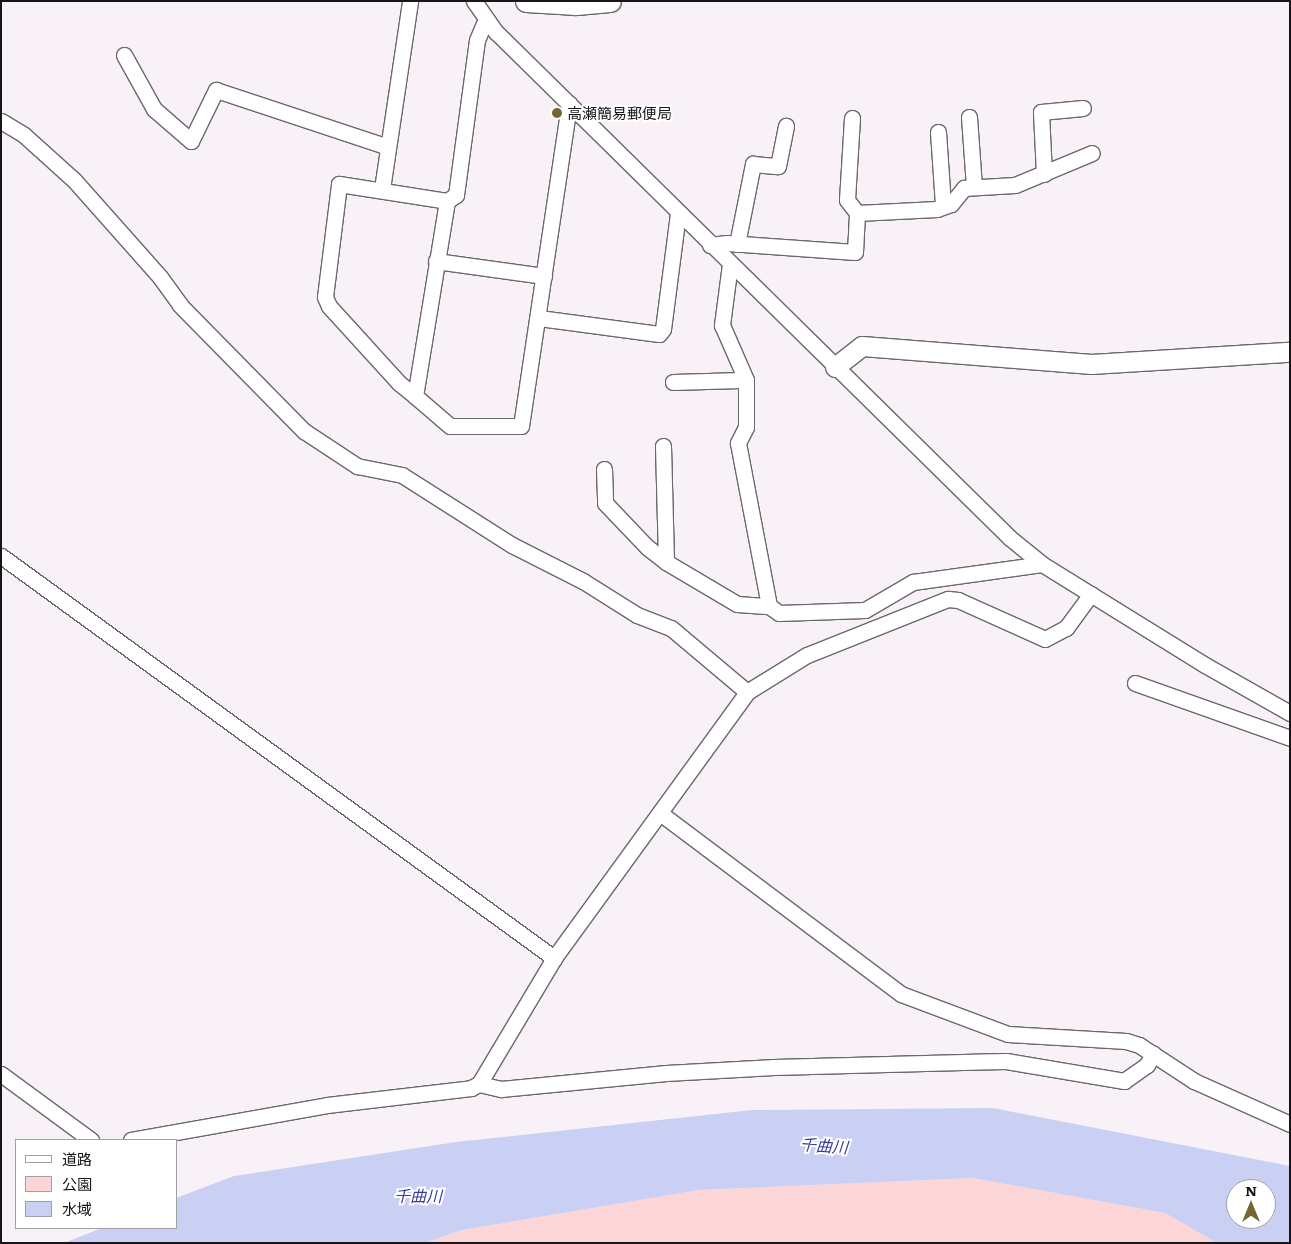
<!DOCTYPE html>
<html>
<head>
<meta charset="utf-8">
<style>
	body { margin:0 }
	#map { position:relative; width:1291px; height:1244px; overflow:hidden; background:#f8f2f8; font-family:Literata,"Noto Sans JP",serif }
	div>[style] { position:absolute }
	.green>* { inset:0; background:#fcd6d6 }
	.water>* { inset:0; background:#c9d0f3 }
	.roads { filter:drop-shadow(1px 0 #6c676c) drop-shadow(-1px 0 #6c676c) drop-shadow(0 1px #6c676c) drop-shadow(0 -1px #6c676c) }
	.minor>* { height:15px; margin:-7.5px; padding:0 7.5px; transform-origin:7.5px; border-radius:7.5px; background:#fff }
	.tertiary>* { height:19px; margin:-9.5px; padding:0 9.5px; transform-origin:9.5px; border-radius:9.5px; background:#fff }
	.secondary>* { height:21px; margin:-10.5px; padding:0 10.5px; transform-origin:10.5px; border-radius:10.5px; background:#fff }
	.dots>* { width:14px; height:14px; translate:-50% -50%; box-sizing:border-box; border:2px solid #fff; border-radius:50% }
	span { translate:-50% -50%; white-space:nowrap; text-align:center; line-height:1.15; -webkit-text-stroke:4px #fff; paint-order:stroke }
	.poi-label { font-size:15px; color:#171517 }
	.left { translate:0 -50%; text-align:left }
	.water-label { font-size:16px; color:#3a3b9c; font-style:italic }
	.frame { position:absolute; inset:0; border:2px solid #171517; pointer-events:none }
	.legend { position:absolute; left:15px; top:1139px; width:162px; height:90px; box-sizing:border-box; background:#fff; border:1px solid #a2a1a2; margin:0; padding:6px 9px; list-style:none; font-size:15px; color:#171517 }
	.legend li { display:flex; align-items:center; gap:10px; height:25px }
	.legend b { width:25px; border:1px solid #a2a1a2 }
	.north { position:absolute; left:1226px; top:1179px; width:50px; height:50px; box-sizing:border-box; background:#fff; border:1px solid #a2a1a2; border-radius:50%; rotate:0deg; font-size:14px; font-weight:700; line-height:20px; text-align:center; color:#171517 }
	.north::after { content:''; display:block; margin:auto; width:18px; height:22px; background:#746633; clip-path:polygon(50% 0,100% 100%,50% 72%,0 100%) }
</style>
</head>
<body>
<div id="map">
	<div class="green">
		<div style="clip-path:polygon(973px 1178px,1165px 1213px,1217px 1243px,424px 1243px,462px 1230px,699px 1190px)"></div>
	</div>
	<div class="water">
		<div style="clip-path:polygon(evenodd,993px 1108px,1290px 1166px,1290px 1243px,1217px 1243px,1165px 1213px,973px 1178px,699px 1190px,462px 1230px,424px 1243px,64px 1243px,102px 1228px,176px 1228px,176px 1198px,234px 1176px,456px 1142px,752px 1110px,993px 1108px,1236px 1189px,1266px 1189px,1266px 1219px,1236px 1219px,1236px 1189px)"></div>
	</div>
	<div class="roads">
		<div class="minor">
			<div style="left:474px;top:1px;width:38px;rotate:55deg"></div>
			<div style="left:496px;top:32px;width:721px;rotate:44.55deg"></div>
			<div style="left:1010px;top:538px;width:41px;rotate:39.1deg"></div>
			<div style="left:1042px;top:564px;width:192px;rotate:31.8deg"></div>
			<div style="left:1205px;top:665px;width:98px;rotate:29.5deg"></div>
			<div style="left:124px;top:55px;width:62px;rotate:60.9deg"></div>
			<div style="left:154px;top:109px;width:49px;rotate:40.9deg"></div>
			<div style="left:191px;top:141px;width:57px;rotate:-63.9deg"></div>
			<div style="left:216px;top:90px;width:181px;rotate:18.3deg"></div>
			<div style="left:969px;top:117px;width:69px;rotate:85.9deg"></div>
			<div style="left:852px;top:118px;width:82px;rotate:93.5deg"></div>
			<div style="left:847px;top:200px;width:16px;rotate:52deg"></div>
			<div style="left:1px;top:121px;width:27px;rotate:31deg"></div>
			<div style="left:24px;top:135px;width:67px;rotate:42deg"></div>
			<div style="left:74px;top:180px;width:130px;rotate:48.4deg"></div>
			<div style="left:160px;top:277px;width:34px;rotate:54deg"></div>
			<div style="left:180px;top:305px;width:177px;rotate:45.5deg"></div>
			<div style="left:304px;top:431px;width:64px;rotate:33.4deg"></div>
			<div style="left:357px;top:466px;width:46px;rotate:11.3deg"></div>
			<div style="left:402px;top:475px;width:130px;rotate:32.5deg"></div>
			<div style="left:512px;top:545px;width:80px;rotate:26.9deg"></div>
			<div style="left:583px;top:581px;width:64px;rotate:32.2deg"></div>
			<div style="left:637px;top:615px;width:36px;rotate:21deg"></div>
			<div style="left:671px;top:628px;width:99px;rotate:40.1deg"></div>
			<div style="left:938px;top:132px;width:74px;rotate:86.1deg"></div>
			<div style="left:1044px;top:174px;width:62px;rotate:-92.8deg"></div>
			<div style="left:1041px;top:112px;width:42px;rotate:-5.4deg"></div>
			<div style="left:382px;top:189px;width:190px;rotate:-81.5deg"></div>
			<div style="left:447px;top:201px;width:11px;rotate:-34deg"></div>
			<div style="left:456px;top:195px;width:156px;rotate:-82.3deg"></div>
			<div style="left:477px;top:40px;width:23px;rotate:-67deg"></div>
			<div style="left:737px;top:244px;width:82px;rotate:-78.7deg"></div>
			<div style="left:753px;top:164px;width:25px;rotate:5deg"></div>
			<div style="left:778px;top:166px;width:41px;rotate:-78.7deg"></div>
			<div style="left:710px;top:245px;width:17px;rotate:-7deg"></div>
			<div style="left:727px;top:243px;width:128px;rotate:4deg"></div>
			<div style="left:855px;top:252px;width:39px;rotate:-87deg"></div>
			<div style="left:857px;top:213px;width:80px;rotate:-2.9deg"></div>
			<div style="left:937px;top:209px;width:15px;rotate:-20deg"></div>
			<div style="left:951px;top:204px;width:21px;rotate:-51deg"></div>
			<div style="left:964px;top:188px;width:51px;rotate:-3.4deg"></div>
			<div style="left:1015px;top:185px;width:83px;rotate:-22.6deg"></div>
			<div style="left:436px;top:261px;width:109px;rotate:7.9deg"></div>
			<div style="left:730px;top:264px;width:62px;rotate:97.5deg"></div>
			<div style="left:722px;top:325px;width:60px;rotate:66.4deg"></div>
			<div style="left:746px;top:380px;width:47px;rotate:90deg"></div>
			<div style="left:746px;top:427px;width:18px;rotate:117deg"></div>
			<div style="left:738px;top:443px;width:166px;rotate:79.2deg"></div>
			<div style="left:539px;top:318px;width:121px;rotate:7.6deg"></div>
			<div style="left:659px;top:334px;width:6px;rotate:-51deg"></div>
			<div style="left:663px;top:329px;width:116px;rotate:-82.6deg"></div>
			<div style="left:673px;top:382px;width:73px;rotate:-1.6deg"></div>
			<div style="left:415px;top:396px;width:21px;rotate:-141deg"></div>
			<div style="left:399px;top:383px;width:104px;rotate:-132.3deg"></div>
			<div style="left:329px;top:306px;width:10px;rotate:-114deg"></div>
			<div style="left:325px;top:297px;width:114px;rotate:-82.9deg"></div>
			<div style="left:339px;top:184px;width:109px;rotate:8.9deg"></div>
			<div style="left:447px;top:201px;width:198px;rotate:99.3deg"></div>
			<div style="left:415px;top:396px;width:46px;rotate:40.6deg"></div>
			<div style="left:450px;top:426px;width:71px"></div>
			<div style="left:521px;top:426px;width:326px;rotate:-81.5deg"></div>
			<div style="left:663px;top:446px;width:116px;rotate:88.5deg"></div>
			<div style="left:666px;top:562px;width:82px;rotate:30.6deg"></div>
			<div style="left:737px;top:604px;width:32px;rotate:4deg"></div>
			<div style="left:769px;top:606px;width:12px;rotate:35deg"></div>
			<div style="left:779px;top:613px;width:86px;rotate:-2deg"></div>
			<div style="left:865px;top:610px;width:56px;rotate:-30.3deg"></div>
			<div style="left:913px;top:582px;width:130px;rotate:-7.9deg"></div>
			<div style="left:604px;top:469px;width:34px;rotate:88deg"></div>
			<div style="left:605px;top:503px;width:61px;rotate:46.3deg"></div>
			<div style="left:647px;top:547px;width:24px;rotate:38deg"></div>
			<div style="left:1px;top:556px;width:684px;rotate:36.02deg"></div>
			<div style="left:1135px;top:683px;width:164px;rotate:19.5deg"></div>
			<div style="left:660px;top:813px;width:301px;rotate:36.9deg"></div>
			<div style="left:901px;top:994px;width:114px;rotate:20.5deg"></div>
			<div style="left:1008px;top:1034px;width:118px;rotate:3.4deg"></div>
			<div style="left:1126px;top:1041px;width:14px;rotate:17deg"></div>
			<div style="left:1139px;top:1045px;width:66px;rotate:33.2deg"></div>
			<div style="left:1194px;top:1081px;width:105px;rotate:24.1deg"></div>
			<div style="left:1px;top:1074px;width:112px;rotate:36.3deg"></div>
			<div style="left:479px;top:1084px;width:23px;rotate:13deg"></div>
			<div style="left:501px;top:1089px;width:166px;rotate:-5.5deg"></div>
			<div style="left:666px;top:1073px;width:108px;rotate:-3.2deg"></div>
			<div style="left:774px;top:1067px;width:232px;rotate:-1.5deg"></div>
			<div style="left:1006px;top:1061px;width:120px;rotate:9.6deg"></div>
			<div style="left:1124px;top:1081px;width:28px;rotate:-35deg"></div>
			<div style="left:1147px;top:1065px;width:13px;rotate:-63deg"></div>
			<div style="left:131px;top:1140px;width:199px;rotate:-10.1deg"></div>
			<div style="left:327px;top:1105px;width:145px;rotate:-6.7deg"></div>
			<div style="left:471px;top:1088px;width:9px;rotate:-27deg"></div>
			<div style="left:479px;top:1084px;width:147px;rotate:-59.2deg"></div>
			<div style="left:554px;top:958px;width:329px;rotate:-54deg"></div>
			<div style="left:747px;top:692px;width:70px;rotate:-31.7deg"></div>
			<div style="left:807px;top:655px;width:152px;rotate:-21.7deg"></div>
			<div style="left:948px;top:599px;width:10px;rotate:6deg"></div>
			<div style="left:958px;top:600px;width:95px;rotate:24.1deg"></div>
			<div style="left:1045px;top:639px;width:24px;rotate:-28deg"></div>
			<div style="left:1066px;top:628px;width:42px;rotate:-53.7deg"></div>
		</div>
		<div class="tertiary">
			<div style="left:835px;top:367px;width:34px;rotate:-38deg"></div>
			<div style="left:862px;top:346px;width:230px;rotate:4.5deg"></div>
			<div style="left:1091px;top:364px;width:199px;rotate:-3.5deg"></div>
		</div>
		<div class="secondary">
			<div style="left:526px;top:1px;width:50px;rotate:3.4deg"></div>
			<div style="left:576px;top:4px;width:34px;rotate:-5deg"></div>
		</div>
	</div>
	<div class="dots">
		<div style="left:557px;top:113px;background:#746633"></div>
	</div>
	<div class="poi-label">
		<span class="left" style="left:567px;top:113px">高瀬簡易郵便局</span>
	</div>
	<div class="water-label">
		<span style="left:824px;top:1145px;rotate:4deg">千曲川</span>
		<span style="left:418px;top:1195px">千曲川</span>
	</div>
	<div class="frame"></div>
	<ul class="legend">
	<li><b style="height:6px;background:#fff"></b>道路</li>
	<li><b style="height:14px;background:#fcd6d6"></b>公園</li>
	<li><b style="height:14px;background:#c9d0f3"></b>水域</li>
	</ul>
	<div class="north">N</div>
</div>
</body>
</html>
